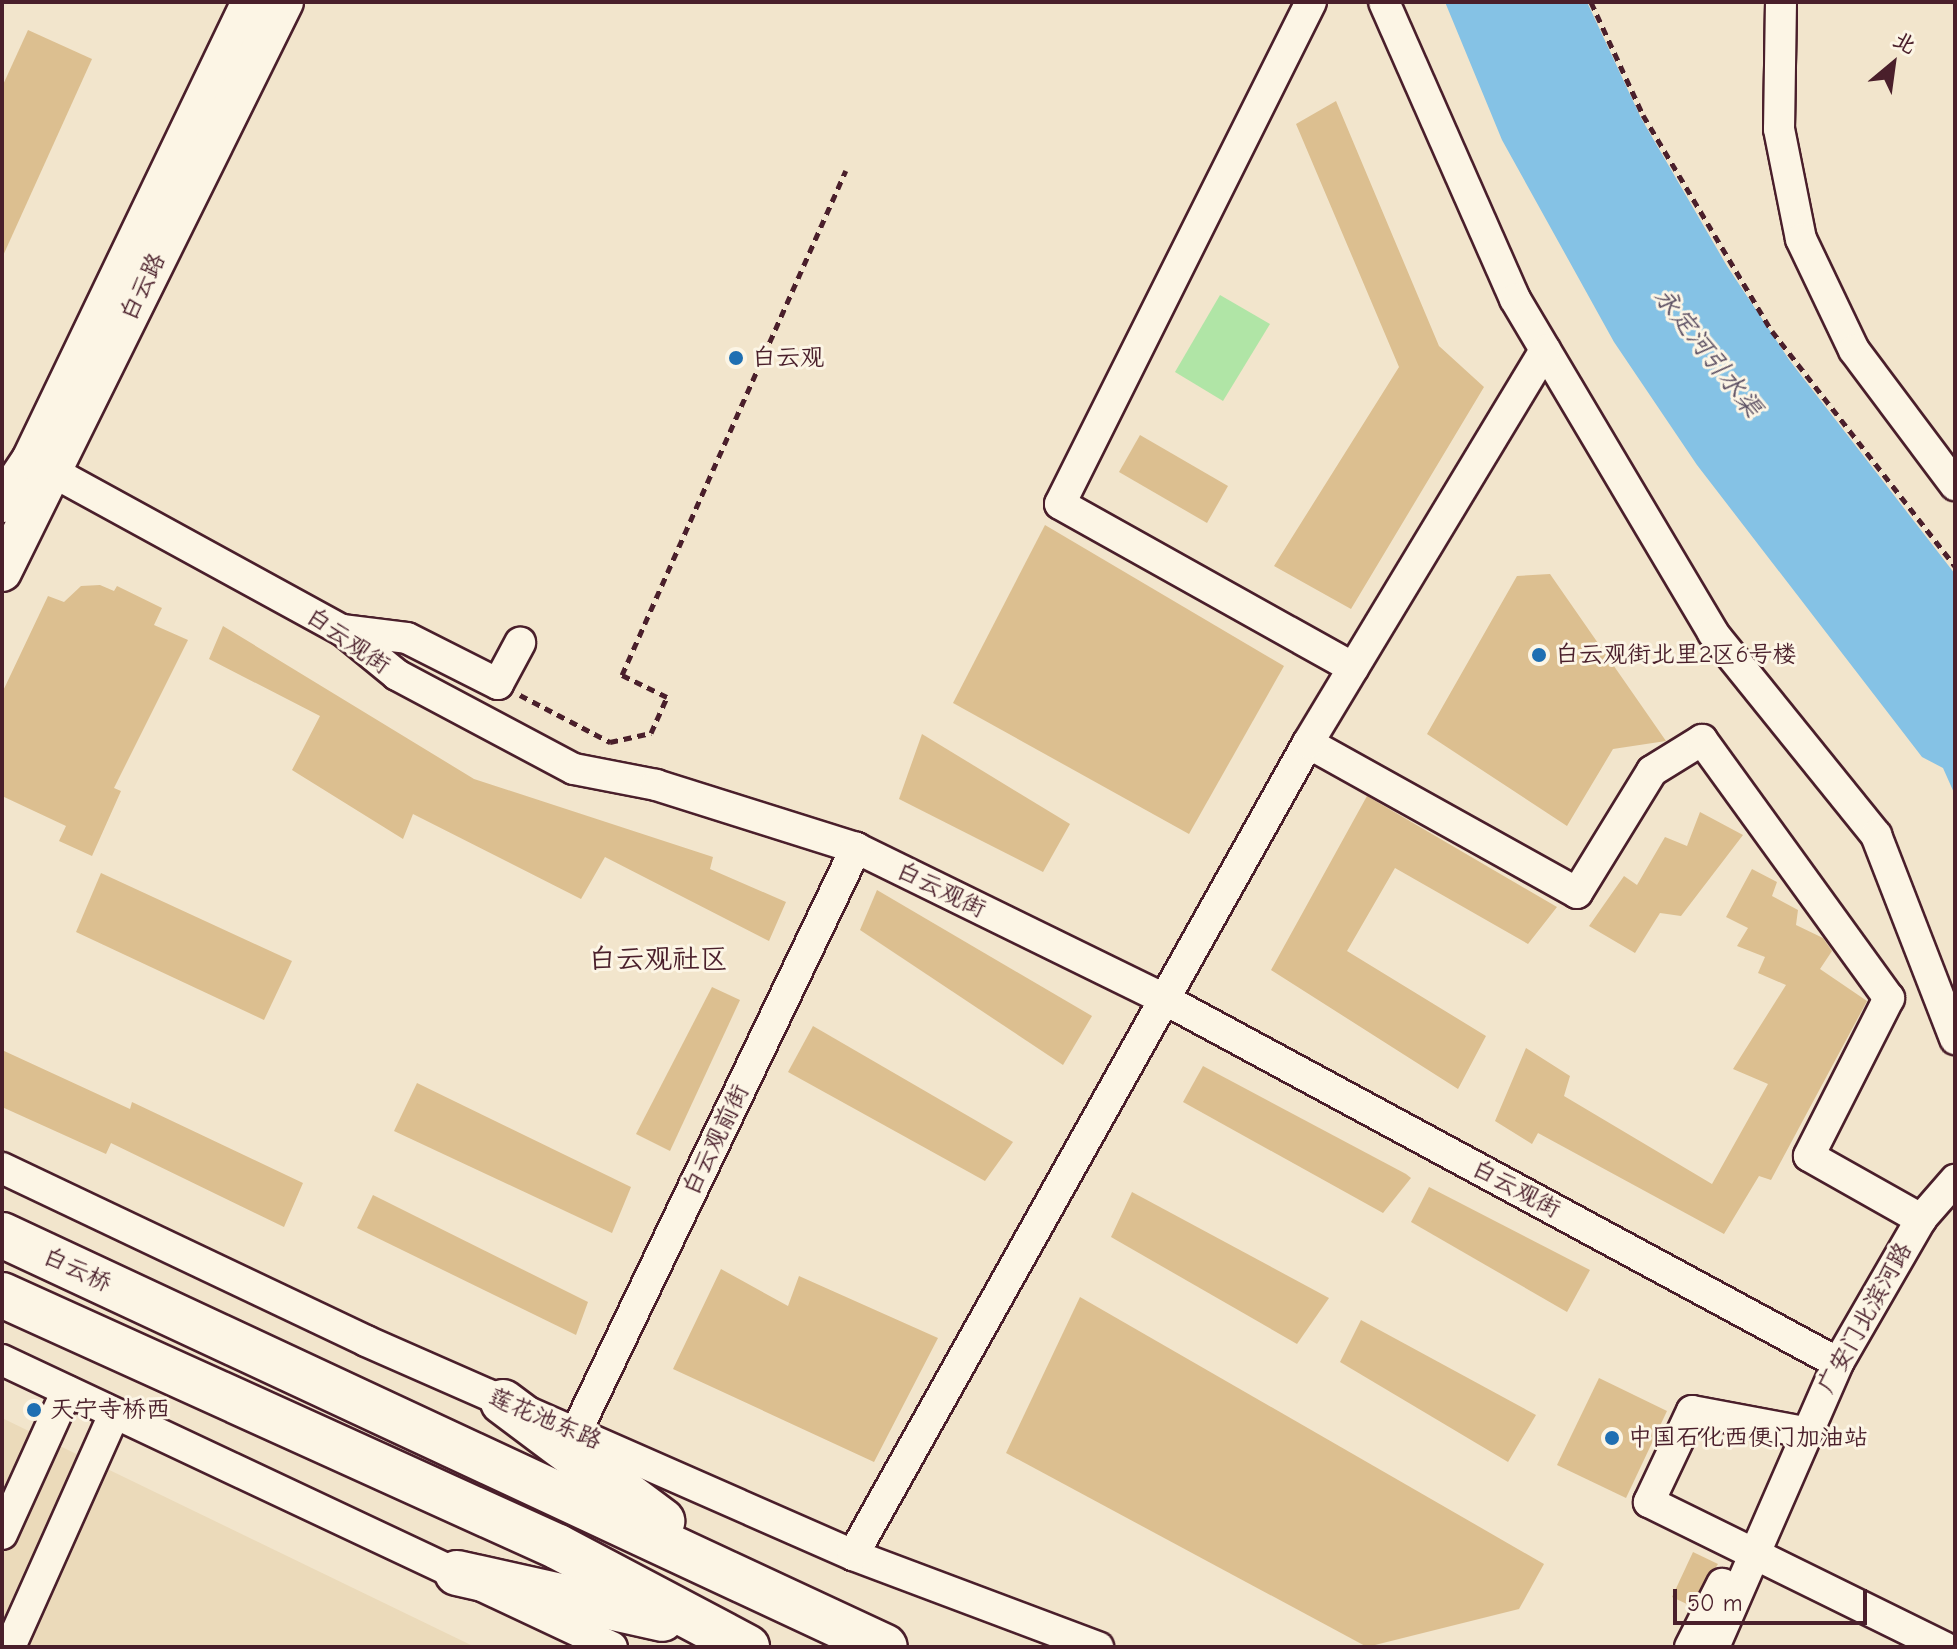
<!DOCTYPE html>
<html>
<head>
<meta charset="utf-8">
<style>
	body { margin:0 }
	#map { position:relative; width:1957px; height:1649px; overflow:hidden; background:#f2e5cc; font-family:"Comic Neue","LXGW WenKai TC",sans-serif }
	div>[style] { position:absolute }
	.built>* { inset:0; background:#ebdaba }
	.green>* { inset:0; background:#b0e5a6 }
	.water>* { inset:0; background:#85c2e5 }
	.building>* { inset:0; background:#dcbf90 }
	.path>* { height:5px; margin-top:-2.5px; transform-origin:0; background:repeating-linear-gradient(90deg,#4a1f2b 0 8px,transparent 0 14px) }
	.roads { filter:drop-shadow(2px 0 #4a1f2b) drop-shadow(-2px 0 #4a1f2b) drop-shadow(0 2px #4a1f2b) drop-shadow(0 -2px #4a1f2b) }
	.minor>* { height:30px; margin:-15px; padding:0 15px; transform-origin:15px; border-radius:15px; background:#fcf5e5 }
	.major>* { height:38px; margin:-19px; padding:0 19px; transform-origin:19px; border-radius:19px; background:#fcf5e5 }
	.highway>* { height:44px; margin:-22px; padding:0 22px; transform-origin:22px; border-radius:22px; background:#fcf5e5 }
	.dots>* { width:22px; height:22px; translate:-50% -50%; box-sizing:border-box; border:4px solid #fcf5e5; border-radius:50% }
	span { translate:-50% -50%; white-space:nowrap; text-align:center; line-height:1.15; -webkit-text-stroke:6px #fcf5e5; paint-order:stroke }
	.street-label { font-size:24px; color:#4a1f2b }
	.poi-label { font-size:24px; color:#4a1f2b }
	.left { translate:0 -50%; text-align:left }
	.water-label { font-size:26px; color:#5c5063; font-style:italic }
	.quarter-label { font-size:28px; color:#4a1f2b }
	.frame { position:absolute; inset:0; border:4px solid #4a1f2b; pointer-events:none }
	.north { position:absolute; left:1853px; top:24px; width:80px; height:80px; -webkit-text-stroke:6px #fcf5e5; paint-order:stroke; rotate:29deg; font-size:22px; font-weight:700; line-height:32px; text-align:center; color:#4a1f2b }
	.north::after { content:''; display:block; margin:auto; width:28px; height:36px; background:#4a1f2b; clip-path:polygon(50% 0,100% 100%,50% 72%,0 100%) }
	.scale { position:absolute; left:1673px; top:1589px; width:194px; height:36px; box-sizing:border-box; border:4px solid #4a1f2b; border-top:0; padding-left:10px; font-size:24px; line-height:28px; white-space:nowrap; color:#4a1f2b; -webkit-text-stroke:6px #fcf5e5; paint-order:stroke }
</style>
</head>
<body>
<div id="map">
	<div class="built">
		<div style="clip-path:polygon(2px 1418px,475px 1647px,2px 1647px)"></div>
	</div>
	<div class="green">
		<div style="clip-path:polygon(1220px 295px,1270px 324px,1223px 401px,1175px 372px)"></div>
	</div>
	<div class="water">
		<div style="clip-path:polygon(1445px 2px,1587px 2px,1641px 118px,1727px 266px,1790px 361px,1955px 574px,1955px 795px,1943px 768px,1922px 757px,1697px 465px,1614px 342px,1502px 140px)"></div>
	</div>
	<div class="building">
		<div style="clip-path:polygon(28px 30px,92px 59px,2px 258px,2px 87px)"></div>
		<div style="clip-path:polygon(1336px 101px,1439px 346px,1484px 387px,1351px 609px,1274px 566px,1399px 367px,1296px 124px)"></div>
		<div style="clip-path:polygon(1140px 435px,1228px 486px,1207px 523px,1119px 472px)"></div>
		<div style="clip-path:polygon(1045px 525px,1284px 666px,1189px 834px,953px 703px)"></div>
		<div style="clip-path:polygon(1550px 574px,1666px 741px,1613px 749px,1567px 826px,1427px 734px,1517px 576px)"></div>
		<div style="clip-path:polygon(100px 585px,114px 591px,117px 586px,162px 608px,154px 625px,188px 640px,114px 788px,121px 791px,92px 856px,59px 841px,66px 826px,2px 796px,2px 693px,48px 596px,64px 602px,81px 586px)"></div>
		<div style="clip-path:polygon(223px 626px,474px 779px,713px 857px,710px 869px,786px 902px,769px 941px,605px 857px,581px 899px,413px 814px,403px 839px,292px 770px,320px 716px,209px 659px)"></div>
		<div style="clip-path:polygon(922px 734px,1070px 824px,1043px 872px,899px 799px)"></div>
		<div style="clip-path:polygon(1367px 796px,1557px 907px,1528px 944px,1395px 868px,1347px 951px,1486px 1036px,1458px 1089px,1271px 970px)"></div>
		<div style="clip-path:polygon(1700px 812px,1743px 835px,1681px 916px,1660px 913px,1635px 953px,1589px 926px,1624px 876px,1637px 885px,1665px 837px,1687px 846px)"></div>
		<div style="clip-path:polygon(1752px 869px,1777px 882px,1772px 896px,1798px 910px,1796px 925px,1823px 938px,1832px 951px,1820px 969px,1867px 1001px,1771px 1180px,1759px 1176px,1724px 1234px,1538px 1133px,1532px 1144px,1495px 1121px,1526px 1048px,1570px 1076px,1564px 1096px,1712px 1184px,1768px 1084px,1733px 1069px,1786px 985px,1758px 973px,1765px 957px,1737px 946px,1748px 928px,1726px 917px)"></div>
		<div style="clip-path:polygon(101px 873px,292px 961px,264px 1020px,76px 932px)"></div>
		<div style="clip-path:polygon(877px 890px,1092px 1016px,1063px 1065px,860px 930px)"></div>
		<div style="clip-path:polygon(712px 987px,740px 1000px,670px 1151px,636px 1134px)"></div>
		<div style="clip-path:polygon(813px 1026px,1013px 1142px,985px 1181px,788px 1072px)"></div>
		<div style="clip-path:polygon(2px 1050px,130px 1109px,132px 1102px,303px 1183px,284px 1227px,111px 1143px,106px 1154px,2px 1107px)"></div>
		<div style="clip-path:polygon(1203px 1066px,1406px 1174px,1411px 1178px,1383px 1213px,1183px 1102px)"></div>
		<div style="clip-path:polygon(417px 1083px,631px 1187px,612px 1233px,394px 1131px)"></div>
		<div style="clip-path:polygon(1429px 1187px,1590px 1270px,1567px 1312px,1411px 1222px)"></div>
		<div style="clip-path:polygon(1132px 1192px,1329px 1298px,1297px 1344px,1111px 1237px)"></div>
		<div style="clip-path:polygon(373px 1195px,588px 1302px,576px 1335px,357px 1228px)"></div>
		<div style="clip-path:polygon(721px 1269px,788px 1306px,799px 1276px,938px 1338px,874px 1462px,673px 1369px)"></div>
		<div style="clip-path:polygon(1080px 1297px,1544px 1564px,1519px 1609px,1367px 1647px,1006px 1453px)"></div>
		<div style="clip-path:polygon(1361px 1320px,1536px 1415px,1508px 1462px,1340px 1362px)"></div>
		<div style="clip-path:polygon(1599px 1378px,1667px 1411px,1626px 1498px,1557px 1465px)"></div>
		<div style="clip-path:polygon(1693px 1552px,1718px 1564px,1691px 1606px,1672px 1597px)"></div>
	</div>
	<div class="path">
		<div style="left:1591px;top:2px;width:124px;rotate:65.3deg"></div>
		<div style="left:1643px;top:115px;width:252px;rotate:59.2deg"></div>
		<div style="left:1772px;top:331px;width:298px;rotate:52.1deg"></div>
		<div style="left:520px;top:695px;width:102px;rotate:27.6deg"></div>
		<div style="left:610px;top:742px;width:42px;rotate:-12.4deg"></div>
		<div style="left:651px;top:733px;width:39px;rotate:-66deg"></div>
		<div style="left:667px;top:697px;width:50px;rotate:-153.9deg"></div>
		<div style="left:622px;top:675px;width:552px;rotate:-66.08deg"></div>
	</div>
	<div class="roads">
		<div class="minor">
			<div style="left:1311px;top:2px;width:561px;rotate:116.57deg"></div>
			<div style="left:1060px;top:504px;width:336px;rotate:29.2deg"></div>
			<div style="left:1384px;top:2px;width:325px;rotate:66.2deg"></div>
			<div style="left:1515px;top:299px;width:388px;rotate:59.3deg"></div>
			<div style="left:1713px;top:633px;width:260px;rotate:51.1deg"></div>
			<div style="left:1876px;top:835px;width:219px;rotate:68.8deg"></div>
			<div style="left:1781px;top:2px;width:127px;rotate:90.9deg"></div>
			<div style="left:1779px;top:129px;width:112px;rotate:78.7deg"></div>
			<div style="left:1801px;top:239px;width:123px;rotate:64.5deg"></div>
			<div style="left:1854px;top:350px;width:169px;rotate:53.2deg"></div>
			<div style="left:33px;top:461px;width:352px;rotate:28.7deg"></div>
			<div style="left:342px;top:630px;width:71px;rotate:39.3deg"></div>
			<div style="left:397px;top:675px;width:200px;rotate:28deg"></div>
			<div style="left:574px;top:769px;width:84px;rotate:11deg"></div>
			<div style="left:656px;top:785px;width:210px;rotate:17.5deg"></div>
			<div style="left:856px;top:848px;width:343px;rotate:26.1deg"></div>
			<div style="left:1164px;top:999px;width:766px;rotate:28.37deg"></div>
			<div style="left:342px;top:630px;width:65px;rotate:7deg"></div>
			<div style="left:407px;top:638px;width:102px;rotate:26.8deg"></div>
			<div style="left:498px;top:684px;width:47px;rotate:-61.8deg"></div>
			<div style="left:1308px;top:743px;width:308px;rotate:29.1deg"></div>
			<div style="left:1577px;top:893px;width:143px;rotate:-58.4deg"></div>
			<div style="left:1652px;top:771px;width:59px;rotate:-31.8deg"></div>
			<div style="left:1702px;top:740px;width:319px;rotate:54.1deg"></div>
			<div style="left:1889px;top:998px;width:177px;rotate:116.9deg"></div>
			<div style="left:1809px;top:1156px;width:129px;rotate:29.4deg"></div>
			<div style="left:2px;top:1168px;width:403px;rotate:25.4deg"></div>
			<div style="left:366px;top:1341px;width:532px;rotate:23.72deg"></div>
			<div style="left:853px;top:1555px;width:262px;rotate:20.6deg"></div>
			<div style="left:2px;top:1360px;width:674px;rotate:25.2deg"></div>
			<div style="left:576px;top:1432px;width:648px;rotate:-64.38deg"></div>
			<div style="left:1804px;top:1432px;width:114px;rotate:-169.4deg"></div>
			<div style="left:1692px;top:1411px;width:101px;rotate:115.3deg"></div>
			<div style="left:1649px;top:1502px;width:329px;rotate:26.2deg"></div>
			<div style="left:2px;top:1534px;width:157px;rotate:-65.6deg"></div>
			<div style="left:853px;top:1555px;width:931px;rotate:-60.74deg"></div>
			<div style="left:1308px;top:743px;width:459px;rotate:-58.9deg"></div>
			<div style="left:10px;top:1647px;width:254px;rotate:-65.9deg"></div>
			<div style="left:1690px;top:1647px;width:71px;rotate:-63.1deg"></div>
			<div style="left:1714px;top:1647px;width:310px;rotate:-66.4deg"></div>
			<div style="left:1838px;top:1363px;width:166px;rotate:-60deg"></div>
			<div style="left:1921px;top:1219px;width:52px;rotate:-48.9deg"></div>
		</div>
		<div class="major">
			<div style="left:2px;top:503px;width:52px;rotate:-56deg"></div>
			<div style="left:31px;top:460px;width:508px;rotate:-64.34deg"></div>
			<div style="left:2px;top:572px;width:636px;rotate:-63.68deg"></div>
		</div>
		<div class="highway">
			<div style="left:2px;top:1235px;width:974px;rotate:25.01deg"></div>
			<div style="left:2px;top:1295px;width:610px;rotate:24.38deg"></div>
			<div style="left:558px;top:1547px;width:214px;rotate:27.9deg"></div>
			<div style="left:503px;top:1402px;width:199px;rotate:36.8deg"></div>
			<div style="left:457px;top:1573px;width:210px;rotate:12.6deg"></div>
		</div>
	</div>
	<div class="dots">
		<div style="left:736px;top:358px;background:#1f6fb2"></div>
		<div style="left:1539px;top:655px;background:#1f6fb2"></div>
		<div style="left:34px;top:1410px;background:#1f6fb2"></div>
		<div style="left:1612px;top:1438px;background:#1f6fb2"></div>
	</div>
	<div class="street-label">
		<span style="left:143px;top:287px;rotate:-64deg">白云路</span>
		<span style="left:348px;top:641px;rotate:35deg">白云观街</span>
		<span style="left:941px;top:890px;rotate:26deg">白云观街</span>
		<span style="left:716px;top:1140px;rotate:-64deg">白云观前街</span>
		<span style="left:1516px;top:1189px;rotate:28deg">白云观街</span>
		<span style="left:77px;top:1270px;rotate:25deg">白云桥</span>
		<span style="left:1865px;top:1318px;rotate:-61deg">广安门北滨河路</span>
		<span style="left:545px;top:1419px;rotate:23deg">莲花池东路</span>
	</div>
	<div class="poi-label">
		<span class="left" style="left:752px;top:358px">白云观</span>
		<span class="left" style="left:1555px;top:655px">白云观街北里2区6号楼</span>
		<span class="left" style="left:50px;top:1410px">天宁寺桥西</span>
		<span class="left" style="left:1628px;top:1438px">中国石化西便门加油站</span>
	</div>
	<div class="water-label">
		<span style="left:1707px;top:353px;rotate:52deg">永定河引水渠</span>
	</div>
	<div class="quarter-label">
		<span style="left:658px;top:959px">白云观社区</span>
	</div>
	<div class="frame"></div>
	<div class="north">北</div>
	<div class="scale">50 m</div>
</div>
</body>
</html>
